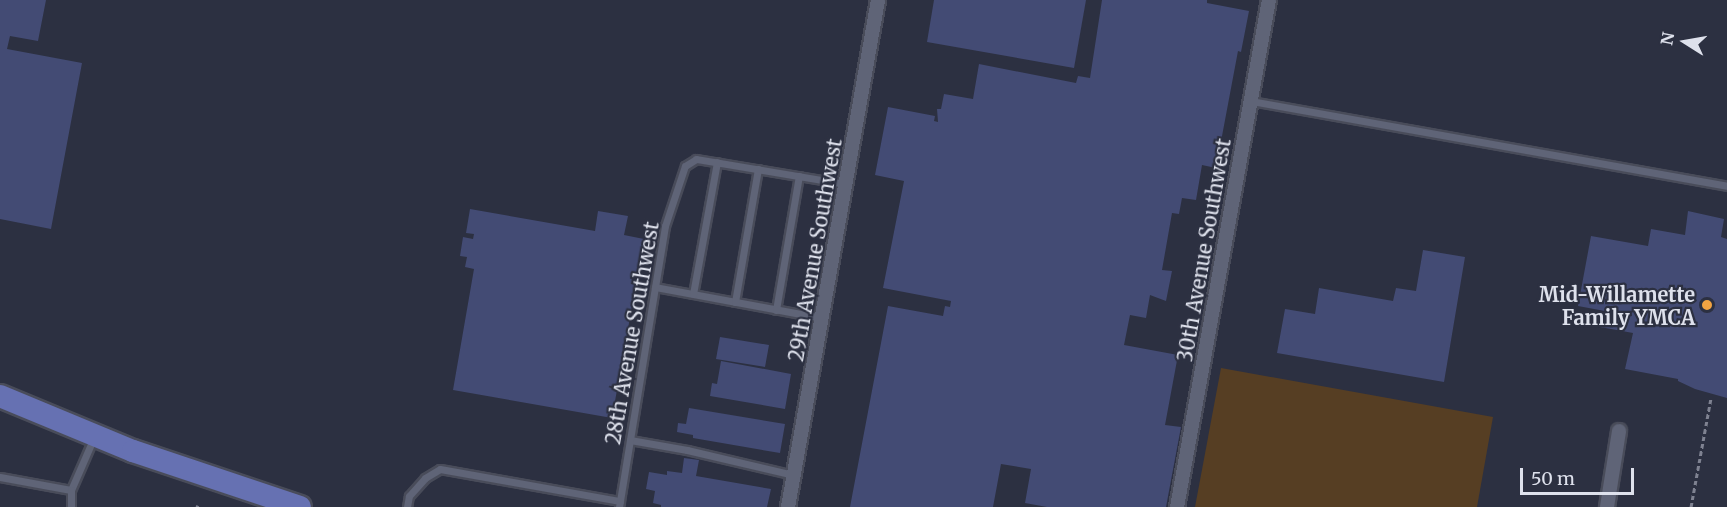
<!DOCTYPE html>
<html>
<head>
<meta charset="utf-8">
<style>
	body { margin:0 }
	#map { position:relative; width:1727px; height:507px; overflow:hidden; background:#2c3041; font-family:Merriweather,serif }
	div>[style] { position:absolute }
	.green>* { inset:0; background:#563e23 }
	.building>* { inset:0; background:#434b74 }
	.path>* { height:3px; margin-top:-1.5px; transform-origin:0; background:repeating-linear-gradient(90deg,#7f8291 0 4.5px,transparent 0 7.5px) }
	.roads { filter:drop-shadow(2px 0 #494c5a) drop-shadow(-2px 0 #494c5a) drop-shadow(0 2px #494c5a) drop-shadow(0 -2px #494c5a) }
	.lane>* { height:7px; margin:-3.5px; padding:0 3.5px; transform-origin:3.5px; border-radius:3.5px; background:#5f6477 }
	.street>* { height:14px; margin:-7px; padding:0 7px; transform-origin:7px; border-radius:7px; background:#5f6477 }
	.primary>* { height:22px; margin:-11px; padding:0 11px; transform-origin:11px; border-radius:11px; background:#6671b2 }
	.dots>* { width:16px; height:16px; translate:-50% -50%; box-sizing:border-box; border:3px solid #2c3041; border-radius:50% }
	span { translate:-50% -50%; white-space:nowrap; text-align:center; line-height:1.15; -webkit-text-stroke:4.5px #2c3041; paint-order:stroke }
	.street-label { font-size:20px; color:#dee1ec }
	.poi-label { font-size:20px; color:#dee1ec; font-weight:700 }
	.right { translate:-100% -50%; text-align:right }
	.north { position:absolute; left:1655px; top:12px; width:60px; height:60px; -webkit-text-stroke:4px #2c3041; paint-order:stroke; rotate:281deg; font-size:16px; font-weight:700; line-height:24px; text-align:center; color:#dee1ec }
	.north::after { content:''; display:block; margin:auto; width:21px; height:27px; background:#dee1ec; clip-path:polygon(50% 0,100% 100%,50% 72%,0 100%) }
	.scale { position:absolute; left:1520px; top:468px; width:114px; height:27px; box-sizing:border-box; border:3px solid #dee1ec; border-top:0; padding-left:8px; font-size:18px; line-height:21px; white-space:nowrap; color:#dee1ec; -webkit-text-stroke:4px #2c3041; paint-order:stroke }
</style>
</head>
<body>
<div id="map">
	<div class="green">
		<div style="clip-path:polygon(1221px 368px,1493px 417px,1477px 507px,1195px 507px)"></div>
	</div>
	<div class="building">
		<div style="clip-path:polygon(0 0,46px 0,38px 41px,10px 36px,7px 49px,82px 63px,51px 229px,0 219px)"></div>
		<div style="clip-path:polygon(934px 0,1086px 0,1074px 68px,927px 42px)"></div>
		<div style="clip-path:polygon(1102px 0,1207px 0,1207px 3px,1249px 11px,1241px 52px,1238px 51px,1216px 168px,1202px 165px,1196px 200px,1182px 198px,1179px 214px,1172px 213px,1162px 270px,1172px 271px,1166px 301px,1150px 295px,1146px 318px,1130px 315px,1124px 345px,1178px 355px,1165px 425px,1181px 427px,1166px 507px,1047px 507px,1025px 503px,1031px 469px,1001px 464px,993px 507px,850px 507px,888px 306px,943px 316px,945px 306px,950px 307px,951px 301px,883px 288px,904px 181px,875px 175px,888px 107px,935px 116px,934px 121px,938px 122px,937px 109px,941px 109px,944px 94px,973px 99px,979px 64px,1076px 83px,1078px 76px,1090px 78px)"></div>
		<div style="clip-path:polygon(470px 209px,595px 231px,598px 211px,628px 216px,624px 235px,644px 239px,612px 418px,453px 390px,474px 269px,465px 267px,467px 257px,460px 256px,463px 237px,473px 239px,474px 234px,466px 233px)"></div>
		<div style="clip-path:polygon(1688px 211px,1724px 219px,1721px 237px,1727px 239px,1727px 398px,1695px 389px,1678px 381px,1678px 379px,1625px 369px,1633px 333px,1600px 327px,1602px 317px,1609px 318px,1610px 312px,1578px 306px,1591px 236px,1648px 246px,1651px 229px,1685px 235px)"></div>
		<div style="clip-path:polygon(1423px 250px,1465px 257px,1444px 382px,1277px 353px,1285px 309px,1315px 314px,1319px 288px,1393px 301px,1396px 288px,1416px 291px)"></div>
		<div style="clip-path:polygon(720px 337px,769px 345px,765px 367px,716px 359px)"></div>
		<div style="clip-path:polygon(721px 361px,791px 374px,785px 409px,710px 396px,712px 383px,717px 384px)"></div>
		<div style="clip-path:polygon(689px 408px,785px 424px,780px 453px,693px 438px,693px 435px,677px 432px,678px 423px,686px 424px)"></div>
		<div style="clip-path:polygon(684px 458px,699px 460px,696px 476px,771px 489px,767px 507px,661px 507px,661px 505px,653px 503px,655px 491px,646px 489px,649px 472px,667px 475px,667px 471px,682px 473px)"></div>
	</div>
	<div class="path">
		<div style="left:197px;top:507px;width:2px;rotate:-63deg"></div>
		<div style="left:1691px;top:507px;width:111px;rotate:-79.6deg"></div>
	</div>
	<div class="roads">
		<div class="lane">
			<div style="left:1251px;top:101px;width:484px;rotate:10.1deg"></div>
			<div style="left:655px;top:287px;width:171px;rotate:10.5deg"></div>
			<div style="left:693px;top:294px;width:134px;rotate:-79.7deg"></div>
			<div style="left:735px;top:302px;width:135px;rotate:-80.2deg"></div>
			<div style="left:776px;top:310px;width:136px;rotate:-80.3deg"></div>
			<div style="left:630px;top:440px;width:58px;rotate:10deg"></div>
			<div style="left:687px;top:450px;width:110px;rotate:13.2deg"></div>
			<div style="left:0;top:477px;width:72px;rotate:10.4deg"></div>
			<div style="left:71px;top:490px;width:58px;rotate:-66.5deg"></div>
			<div style="left:71px;top:490px;width:17px;rotate:90deg"></div>
			<div style="left:407px;top:507px;width:11px;rotate:-80deg"></div>
			<div style="left:409px;top:496px;width:24px;rotate:-48deg"></div>
			<div style="left:425px;top:478px;width:17px;rotate:-31deg"></div>
			<div style="left:440px;top:469px;width:183px;rotate:10.1deg"></div>
			<div style="left:619px;top:507px;width:285px;rotate:-80.7deg"></div>
			<div style="left:665px;top:226px;width:63px;rotate:-71.6deg"></div>
			<div style="left:685px;top:166px;width:13px;rotate:-32deg"></div>
			<div style="left:696px;top:159px;width:152px;rotate:9.5deg"></div>
		</div>
		<div class="street">
			<div style="left:788px;top:507px;width:515px;rotate:-79.93deg"></div>
			<div style="left:1177px;top:507px;width:515px;rotate:-79.72deg"></div>
			<div style="left:1607px;top:507px;width:77px;rotate:-81deg"></div>
		</div>
		<div class="primary">
			<div style="left:0;top:396px;width:144px;rotate:22.5deg"></div>
			<div style="left:133px;top:451px;width:176px;rotate:18.5deg"></div>
		</div>
	</div>
	<div class="dots">
		<div style="left:1707px;top:305px;background:#f3a442"></div>
	</div>
	<div class="street-label">
		<span style="left:815px;top:250px;rotate:-80deg">29th Avenue Southwest</span>
		<span style="left:1204px;top:250px;rotate:-80deg">30th Avenue Southwest</span>
		<span style="left:632px;top:333px;rotate:-80deg">28th Avenue Southwest</span>
	</div>
	<div class="poi-label">
		<span class="right" style="left:1695px;top:306px">Mid-Willamette<br>Family YMCA</span>
	</div>
	<div class="north">N</div>
	<div class="scale">50 m</div>
</div>
</body>
</html>
